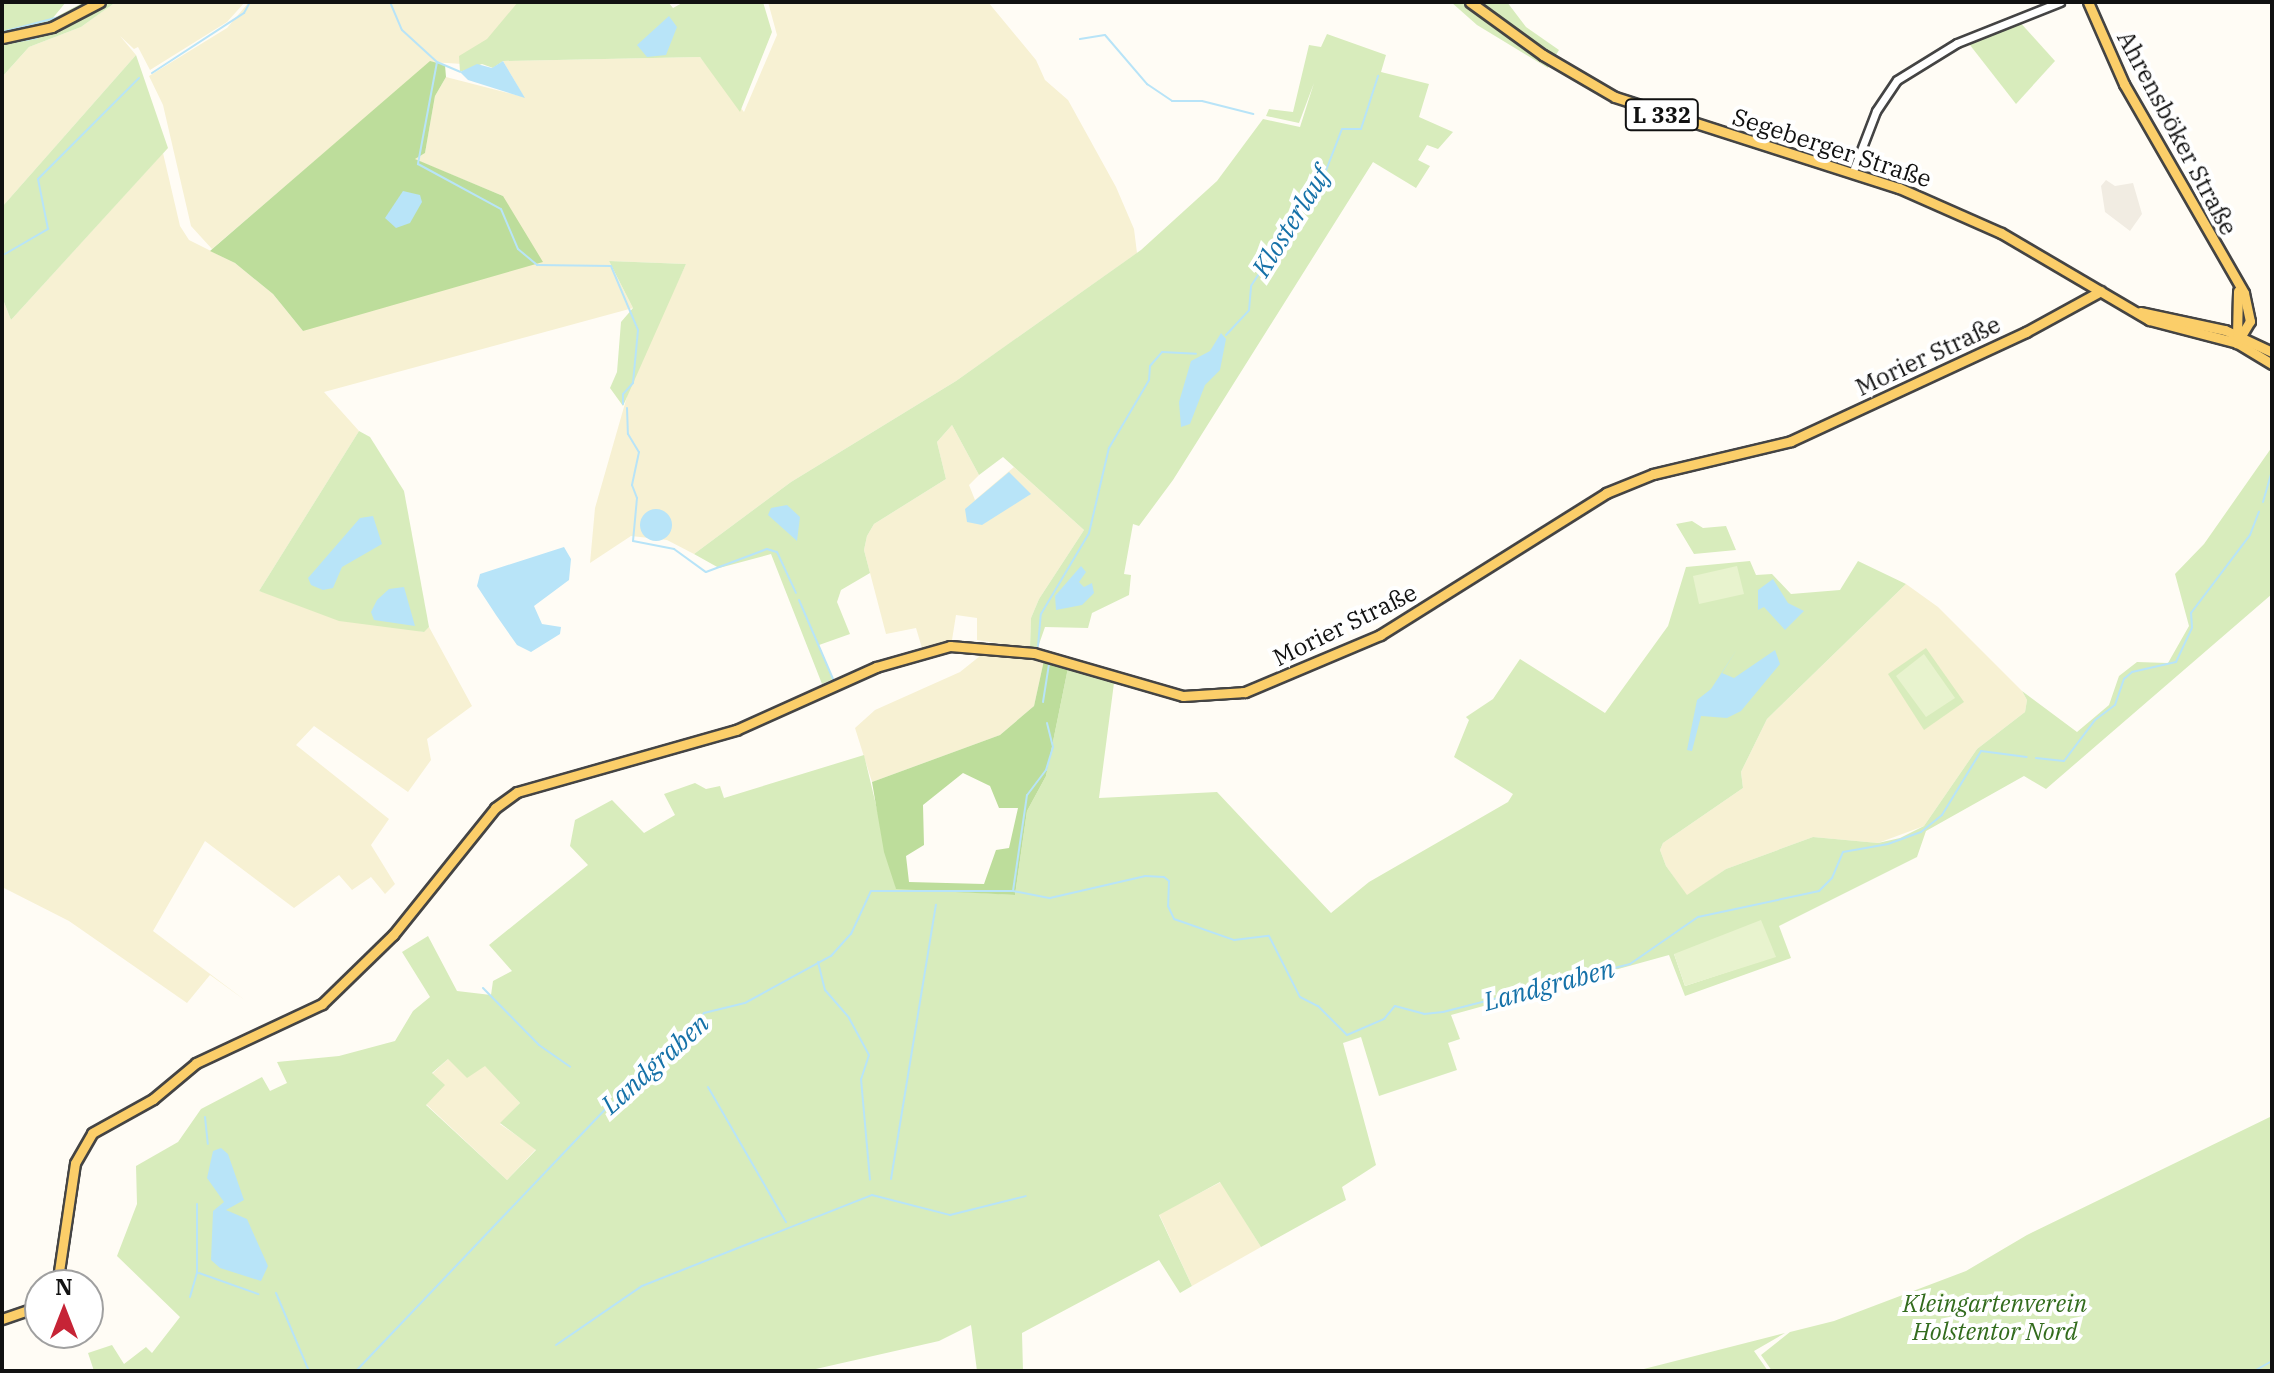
<!DOCTYPE html>
<html>
<head>
<meta charset="utf-8">
<style>
	body { margin:0 }
	#map { position:relative; width:2274px; height:1373px; overflow:hidden; background:#fffcf5; font-family:"IBM Plex Serif",serif }
	div>[style] { position:absolute }
	.farmland>* { inset:0; background:#f7f1d3 }
	.green>* { inset:0; background:#d8ecbc }
	.forest>* { inset:0; background:#bddd9b }
	.pitch>* { inset:0; background:#e8f3ce }
	.plaza>* { inset:0; background:#f1ece2 }
	.water>* { inset:0; background:#b8e4f8 }
	.round { border-radius:50% }
	.stream>* { height:2px; margin:-1px; padding:0 1px; transform-origin:1px; border-radius:1px; background:#b8e4f8 }
	.roads { filter:drop-shadow(2px 0 #444) drop-shadow(-2px 0 #444) drop-shadow(0 2px #444) drop-shadow(0 -2px #444) }
	.minor>* { height:7px; margin:-3.5px; padding:0 3.5px; transform-origin:3.5px; border-radius:3.5px; background:#fff }
	.major>* { height:9px; margin:-4.5px; padding:0 4.5px; transform-origin:4.5px; border-radius:4.5px; background:#fbce69 }
	span { translate:-50% -50%; white-space:nowrap; text-align:center; line-height:1.15; -webkit-text-stroke:8px #fff; paint-order:stroke }
	.shield-label span { padding:2px 6px; background:#fff; border:2px solid; border-radius:6px; -webkit-text-stroke-width:0 }
	.shield-label { font-size:22px; color:#111; font-weight:700 }
	.street-label { font-size:24px; color:#111 }
	.park-label { font-size:24px; color:#336c1e; font-style:italic }
	.water-label { font-size:26px; color:#1571a8; font-style:italic }
	.frame { position:absolute; inset:0; border:4px solid #111; pointer-events:none }
	.north { position:absolute; left:24px; top:1269px; width:80px; height:80px; box-sizing:border-box; background:#fff; border:2px solid #a0a0a0; border-radius:50%; rotate:0deg; font-size:22px; font-weight:700; line-height:32px; text-align:center; color:#111 }
	.north::after { content:''; display:block; margin:auto; width:28px; height:36px; background:#c62436; clip-path:polygon(50% 0,100% 100%,50% 72%,0 100%) }
</style>
</head>
<body>
<div id="map">
	<div class="farmland">
		<div style="clip-path:polygon(116px 2px,245px 2px,227px 22px,150px 70px,138px 47px,134px 49px,120px 36px,136px 55px,2px 207px,2px 77px,29px 47px,81px 27px)"></div>
		<div style="clip-path:polygon(249px 2px,530px 2px,463px 64px,430px 62px,212px 249px,191px 226px,163px 105px,149px 76px,227px 28px)"></div>
		<div style="clip-path:polygon(768px 2px,988px 2px,1036px 60px,1045px 80px,1068px 100px,1116px 187px,1134px 229px,1137px 253px,956px 381px,791px 482px,694px 554px,667px 540px,631px 536px,590px 563px,595px 508px,632px 379px,686px 264px,609px 261px,633px 308px,324px 392px,359px 431px,259px 591px,423px 632px,429px 627px,472px 706px,427px 739px,431px 760px,408px 792px,314px 726px,296px 745px,389px 819px,371px 845px,395px 884px,385px 894px,371px 877px,352px 890px,339px 875px,294px 908px,205px 841px,153px 931px,246px 1001px,210px 975px,187px 1003px,69px 921px,2px 887px,2px 297px,11px 320px,163px 153px,180px 226px,189px 240px,235px 263px,273px 294px,303px 331px,503px 196px,414px 159px,425px 153px,435px 96px,446px 77px,524px 97px,503px 61px,700px 57px,744px 112px,777px 35px)"></div>
		<div style="clip-path:polygon(952px 425px,979px 475px,969px 485px,975px 500px,1014px 467px,1084px 530px,1039px 599px,1031px 618px,1030px 648px,977px 640px,977px 618px,956px 615px,952px 640px,922px 648px,916px 628px,886px 634px,864px 550px,867px 536px,874px 524px,946px 479px,937px 442px)"></div>
		<div style="clip-path:polygon(1906px 584px,1938px 607px,2022px 691px,2027px 700px,2025px 712px,1977px 749px,1924px 826px,1878px 843px,1813px 837px,1726px 869px,1687px 896px,1666px 866px,1660px 850px,1663px 843px,1743px 788px,1741px 772px,1767px 719px)"></div>
		<div style="clip-path:polygon(985px 652px,1044px 660px,1034px 706px,1000px 735px,872px 782px,855px 728px,875px 710px,960px 672px)"></div>
		<div style="clip-path:polygon(448px 1059px,485px 1065px,520px 1103px,500px 1124px,536px 1149px,507px 1180px,426px 1104px,444px 1085px,432px 1074px)"></div>
		<div style="clip-path:polygon(1221px 1182px,1261px 1247px,1192px 1286px,1159px 1214px)"></div>
	</div>
	<div class="green">
		<div style="clip-path:polygon(2px 2px,66px 2px,52px 19px,84px 2px,116px 2px,81px 27px,29px 47px,2px 77px)"></div>
		<div style="clip-path:polygon(518px 2px,668px 2px,673px 8px,684px 2px,763px 2px,772px 32px,740px 112px,700px 57px,503px 61px,493px 68px,482px 64px,460px 72px,459px 56px,487px 39px)"></div>
		<div style="clip-path:polygon(1451px 2px,1507px 2px,1526px 27px,1559px 50px,1548px 68px,1477px 25px)"></div>
		<div style="clip-path:polygon(2018px 20px,2055px 61px,2016px 104px,1966px 40px)"></div>
		<div style="clip-path:polygon(1327px 34px,1386px 55px,1381px 72px,1429px 84px,1419px 117px,1453px 132px,1438px 149px,1427px 145px,1418px 160px,1430px 166px,1416px 188px,1373px 162px,1173px 480px,1139px 526px,1133px 524px,1124px 574px,1131px 575px,1129px 595px,1092px 613px,1088px 628px,1045px 627px,1037px 650px,1030px 648px,1031px 618px,1039px 599px,1084px 530px,1003px 457px,979px 475px,952px 425px,937px 442px,946px 479px,874px 524px,867px 536px,864px 550px,870px 573px,841px 590px,837px 602px,850px 634px,819px 645px,833px 679px,822px 684px,771px 554px,719px 568px,694px 554px,791px 482px,956px 381px,1141px 250px,1217px 181px,1263px 119px,1300px 127px,1314px 83px,1299px 123px,1266px 116px,1269px 109px,1293px 112px,1309px 45px,1321px 47px)"></div>
		<div style="clip-path:polygon(136px 55px,168px 148px,11px 320px,2px 297px,2px 207px)"></div>
		<div style="clip-path:polygon(609px 261px,686px 264px,623px 406px,610px 388px,617px 372px,621px 322px,633px 308px)"></div>
		<div style="clip-path:polygon(359px 431px,370px 437px,404px 491px,429px 627px,424px 632px,339px 621px,259px 591px)"></div>
		<div style="clip-path:polygon(evenodd,2272px 447px,2272px 594px,2046px 789px,2024px 776px,1926px 831px,1917px 857px,1779px 926px,1791px 958px,1685px 996px,1669px 955px,1451px 1015px,1460px 1039px,1448px 1043px,1457px 1070px,1379px 1096px,1361px 1037px,1343px 1043px,1376px 1165px,1342px 1187px,1346px 1200px,1261px 1247px,1220px 1182px,1159px 1215px,1192px 1286px,1180px 1293px,1159px 1260px,1022px 1333px,1023px 1371px,977px 1371px,971px 1325px,939px 1341px,807px 1371px,94px 1371px,88px 1353px,112px 1345px,124px 1364px,146px 1347px,152px 1353px,180px 1317px,117px 1256px,137px 1204px,136px 1166px,178px 1142px,201px 1109px,262px 1077px,270px 1091px,287px 1083px,277px 1062px,339px 1056px,395px 1041px,413px 1011px,430px 997px,402px 952px,428px 936px,457px 991px,491px 995px,493px 981px,512px 971px,489px 945px,588px 865px,570px 846px,575px 820px,612px 800px,644px 833px,675px 815px,664px 794px,695px 783px,706px 789px,720px 786px,724px 798px,864px 755px,896px 888px,1015px 895px,1027px 811px,1046px 776px,1068px 668px,1114px 683px,1099px 798px,1217px 792px,1331px 913px,1369px 882px,1508px 802px,1513px 794px,1454px 757px,1469px 720px,1466px 717px,1493px 699px,1520px 659px,1605px 713px,1668px 626px,1686px 567px,1750px 561px,1756px 575px,1772px 574px,1791px 594px,1840px 590px,1858px 561px,1906px 584px,1767px 719px,1741px 772px,1743px 788px,1663px 843px,1660px 850px,1666px 866px,1687px 895px,1726px 869px,1813px 837px,1878px 843px,1900px 838px,1924px 826px,1977px 749px,2025px 712px,2027px 700px,2022px 691px,2077px 732px,2109px 705px,2119px 676px,2137px 662px,2168px 663px,2189px 626px,2175px 574px,2204px 544px,2272px 447px,1674px 954px,1776px 956px,1685px 986px,1674px 954px,2272px 447px,448px 1059px,467px 1078px,485px 1066px,520px 1103px,500px 1123px,536px 1150px,507px 1180px,426px 1105px,445px 1085px,432px 1073px,448px 1059px)"></div>
		<div style="clip-path:polygon(1692px 521px,1703px 528px,1726px 526px,1736px 550px,1694px 554px,1676px 524px)"></div>
		<div style="clip-path:polygon(1926px 648px,1964px 702px,1924px 730px,1888px 674px)"></div>
		<div style="clip-path:polygon(2272px 1116px,2272px 1371px,1772px 1371px,1761px 1355px,1790px 1332px,1834px 1321px,1966px 1271px,2027px 1235px)"></div>
		<div style="clip-path:polygon(1785px 1333px,1754px 1351px,1768px 1371px,1636px 1371px)"></div>
	</div>
	<div class="forest">
		<div style="clip-path:polygon(430px 61px,445px 65px,446px 77px,435px 96px,425px 153px,415px 159px,503px 196px,543px 262px,303px 331px,273px 294px,235px 263px,210px 251px)"></div>
		<div style="clip-path:polygon(evenodd,1044px 660px,1068px 668px,1046px 776px,1027px 811px,1015px 895px,896px 889px,884px 852px,872px 782px,1000px 735px,1034px 706px,1044px 660px,963px 773px,990px 786px,999px 808px,1018px 808px,1009px 848px,996px 850px,984px 884px,909px 882px,906px 856px,924px 845px,923px 805px,963px 773px)"></div>
	</div>
	<div class="pitch">
		<div style="clip-path:polygon(1737px 566px,1744px 594px,1699px 604px,1693px 576px)"></div>
		<div style="clip-path:polygon(1924px 654px,1955px 698px,1926px 717px,1896px 676px)"></div>
		<div style="clip-path:polygon(1761px 920px,1776px 957px,1685px 986px,1674px 954px)"></div>
	</div>
	<div class="plaza">
		<div style="clip-path:polygon(2106px 180px,2115px 186px,2133px 183px,2142px 214px,2130px 231px,2105px 212px,2101px 186px)"></div>
	</div>
	<div class="water">
		<div style="clip-path:polygon(669px 16px,677px 27px,666px 55px,647px 57px,637px 45px)"></div>
		<div style="clip-path:polygon(503px 61px,525px 98px,468px 80px,460px 72px,477px 64px,492px 68px)"></div>
		<div style="clip-path:polygon(403px 191px,420px 195px,422px 202px,410px 223px,396px 228px,385px 218px)"></div>
		<div style="clip-path:polygon(1221px 333px,1226px 339px,1220px 370px,1205px 385px,1190px 424px,1181px 427px,1179px 402px,1191px 361px,1210px 351px)"></div>
		<div style="clip-path:polygon(1009px 472px,1031px 494px,982px 525px,967px 522px,965px 509px)"></div>
		<div style="clip-path:polygon(787px 505px,800px 517px,797px 541px,768px 515px,771px 508px)"></div>
		<div class="round" style="left:640px;top:509px;width:32px;height:32px"></div>
		<div style="clip-path:polygon(373px 516px,382px 544px,342px 567px,333px 588px,323px 590px,311px 585px,308px 578px,360px 518px)"></div>
		<div style="clip-path:polygon(564px 547px,571px 559px,569px 580px,534px 606px,542px 624px,561px 627px,560px 634px,531px 652px,517px 645px,496px 615px,477px 586px,480px 574px)"></div>
		<div style="clip-path:polygon(1081px 566px,1086px 572px,1079px 582px,1084px 587px,1092px 583px,1094px 593px,1082px 605px,1056px 610px,1055px 596px)"></div>
		<div style="clip-path:polygon(1773px 579px,1788px 603px,1804px 611px,1785px 630px,1764px 607px,1758px 610px,1737px 649px,1722px 673px,1734px 678px,1775px 650px,1780px 664px,1741px 711px,1727px 718px,1701px 716px,1692px 751px,1687px 750px,1697px 700px,1711px 689px,1737px 649px,1758px 610px,1758px 590px)"></div>
		<div style="clip-path:polygon(404px 587px,415px 626px,374px 620px,371px 612px,377px 600px,389px 589px)"></div>
		<div style="clip-path:polygon(221px 1148px,228px 1154px,244px 1200px,226px 1210px,247px 1219px,268px 1266px,261px 1281px,220px 1268px,211px 1260px,213px 1211px,224px 1202px,207px 1178px,213px 1151px)"></div>
	</div>
	<div class="stream">
		<div style="left:390px;top:2px;width:30px;rotate:67deg"></div>
		<div style="left:402px;top:30px;width:47px;rotate:42.4deg"></div>
		<div style="left:437px;top:62px;width:25px;rotate:23deg"></div>
		<div style="left:2px;top:32px;width:63px;rotate:-14.7deg"></div>
		<div style="left:45px;top:35px;width:72px;rotate:-27.3deg"></div>
		<div style="left:1080px;top:39px;width:25px;rotate:-9deg"></div>
		<div style="left:1105px;top:35px;width:65px;rotate:49.4deg"></div>
		<div style="left:1147px;top:84px;width:30px;rotate:34deg"></div>
		<div style="left:1172px;top:101px;width:30px"></div>
		<div style="left:1202px;top:101px;width:53px;rotate:14.3deg"></div>
		<div style="left:2px;top:44px;width:35px;rotate:-10deg"></div>
		<div style="left:437px;top:62px;width:104px;rotate:100.6deg"></div>
		<div style="left:418px;top:164px;width:94px;rotate:28.5deg"></div>
		<div style="left:501px;top:209px;width:43px;rotate:67deg"></div>
		<div style="left:518px;top:249px;width:25px;rotate:40deg"></div>
		<div style="left:537px;top:265px;width:74px;rotate:0.8deg"></div>
		<div style="left:611px;top:266px;width:69px;rotate:67.1deg"></div>
		<div style="left:638px;top:330px;width:53px;rotate:95.4deg"></div>
		<div style="left:633px;top:383px;width:15px;rotate:132deg"></div>
		<div style="left:623px;top:394px;width:10px;rotate:90deg"></div>
		<div style="left:152px;top:73px;width:110px;rotate:-33.1deg"></div>
		<div style="left:244px;top:13px;width:13px;rotate:-61deg"></div>
		<div style="left:5px;top:254px;width:50px;rotate:-30.2deg"></div>
		<div style="left:48px;top:229px;width:51px;rotate:-101.3deg"></div>
		<div style="left:38px;top:179px;width:143px;rotate:-45deg"></div>
		<div style="left:1226px;top:335px;width:34px;rotate:-47deg"></div>
		<div style="left:1249px;top:310px;width:24px;rotate:-85deg"></div>
		<div style="left:1251px;top:286px;width:135px;rotate:-56.8deg"></div>
		<div style="left:1325px;top:173px;width:47px;rotate:-68.9deg"></div>
		<div style="left:1342px;top:129px;width:19px"></div>
		<div style="left:1361px;top:129px;width:56px;rotate:-72.2deg"></div>
		<div style="left:627px;top:408px;width:26px;rotate:88deg"></div>
		<div style="left:628px;top:434px;width:21px;rotate:59deg"></div>
		<div style="left:639px;top:452px;width:34px;rotate:102deg"></div>
		<div style="left:632px;top:485px;width:14px;rotate:69deg"></div>
		<div style="left:637px;top:498px;width:43px;rotate:95.3deg"></div>
		<div style="left:633px;top:541px;width:42px;rotate:11deg"></div>
		<div style="left:674px;top:549px;width:39px;rotate:36deg"></div>
		<div style="left:706px;top:572px;width:65px;rotate:-20.7deg"></div>
		<div style="left:767px;top:549px;width:10px;rotate:17deg"></div>
		<div style="left:777px;top:552px;width:45px;rotate:65.1deg"></div>
		<div style="left:2263px;top:502px;width:32px;rotate:-74deg"></div>
		<div style="left:799px;top:600px;width:86px;rotate:66.7deg"></div>
		<div style="left:1038px;top:646px;width:32px;rotate:-85deg"></div>
		<div style="left:1041px;top:614px;width:94px;rotate:-59.3deg"></div>
		<div style="left:1089px;top:533px;width:87px;rotate:-76.8deg"></div>
		<div style="left:1109px;top:448px;width:79px;rotate:-59.5deg"></div>
		<div style="left:1149px;top:380px;width:14px;rotate:-86deg"></div>
		<div style="left:1150px;top:366px;width:18px;rotate:-49deg"></div>
		<div style="left:1162px;top:352px;width:34px;rotate:3deg"></div>
		<div style="left:1043px;top:702px;width:38px;rotate:-81deg"></div>
		<div style="left:1047px;top:723px;width:25px;rotate:76deg"></div>
		<div style="left:1053px;top:747px;width:24px;rotate:107deg"></div>
		<div style="left:1046px;top:770px;width:31px;rotate:127deg"></div>
		<div style="left:1027px;top:795px;width:97px;rotate:98.3deg"></div>
		<div style="left:1013px;top:891px;width:38px;rotate:11deg"></div>
		<div style="left:1050px;top:898px;width:98px;rotate:-13deg"></div>
		<div style="left:1145px;top:876px;width:19px;rotate:3deg"></div>
		<div style="left:1164px;top:877px;width:6px;rotate:39deg"></div>
		<div style="left:1169px;top:881px;width:25px;rotate:92deg"></div>
		<div style="left:1168px;top:906px;width:14px;rotate:65deg"></div>
		<div style="left:1174px;top:919px;width:64px;rotate:19.3deg"></div>
		<div style="left:1234px;top:940px;width:35px;rotate:-7deg"></div>
		<div style="left:1269px;top:936px;width:68px;rotate:63.1deg"></div>
		<div style="left:1300px;top:997px;width:20px;rotate:27deg"></div>
		<div style="left:1318px;top:1006px;width:41px;rotate:45deg"></div>
		<div style="left:1347px;top:1035px;width:40px;rotate:-23.4deg"></div>
		<div style="left:1384px;top:1019px;width:17px;rotate:-50deg"></div>
		<div style="left:1395px;top:1006px;width:30px;rotate:15deg"></div>
		<div style="left:1424px;top:1014px;width:19px;rotate:-6deg"></div>
		<div style="left:1443px;top:1012px;width:193px;rotate:-14.4deg"></div>
		<div style="left:1630px;top:964px;width:83px;rotate:-34.7deg"></div>
		<div style="left:1698px;top:917px;width:124px;rotate:-12.1deg"></div>
		<div style="left:1819px;top:891px;width:18px;rotate:-45deg"></div>
		<div style="left:1832px;top:878px;width:28px;rotate:-67deg"></div>
		<div style="left:1843px;top:852px;width:46px;rotate:-10.1deg"></div>
		<div style="left:1888px;top:844px;width:35px;rotate:-20deg"></div>
		<div style="left:1921px;top:832px;width:27px;rotate:-39deg"></div>
		<div style="left:1942px;top:815px;width:75px;rotate:-58.6deg"></div>
		<div style="left:1981px;top:751px;width:46px;rotate:7.4deg"></div>
		<div style="left:2036px;top:758px;width:28px;rotate:6deg"></div>
		<div style="left:2064px;top:761px;width:51px;rotate:-52.9deg"></div>
		<div style="left:2095px;top:720px;width:25px;rotate:-37deg"></div>
		<div style="left:2115px;top:705px;width:28px;rotate:-71deg"></div>
		<div style="left:2124px;top:679px;width:11px;rotate:-41deg"></div>
		<div style="left:2132px;top:672px;width:45px;rotate:-12.8deg"></div>
		<div style="left:2176px;top:662px;width:38px;rotate:-65deg"></div>
		<div style="left:2192px;top:627px;width:14px;rotate:-94deg"></div>
		<div style="left:2191px;top:613px;width:98px;rotate:-52.9deg"></div>
		<div style="left:2250px;top:535px;width:25px;rotate:-69deg"></div>
		<div style="left:818px;top:962px;width:29px;rotate:76deg"></div>
		<div style="left:825px;top:990px;width:37px;rotate:49deg"></div>
		<div style="left:849px;top:1018px;width:42px;rotate:61.6deg"></div>
		<div style="left:869px;top:1055px;width:25px;rotate:108deg"></div>
		<div style="left:861px;top:1079px;width:101px;rotate:84.9deg"></div>
		<div style="left:483px;top:988px;width:80px;rotate:45.5deg"></div>
		<div style="left:539px;top:1045px;width:38px;rotate:35deg"></div>
		<div style="left:708px;top:1087px;width:156px;rotate:60deg"></div>
		<div style="left:205px;top:1117px;width:27px;rotate:84deg"></div>
		<div style="left:891px;top:1179px;width:278px;rotate:-80.7deg"></div>
		<div style="left:199px;top:1273px;width:63px;rotate:19.6deg"></div>
		<div style="left:276px;top:1293px;width:85px;rotate:67.1deg"></div>
		<div style="left:190px;top:1297px;width:25px;rotate:-74deg"></div>
		<div style="left:197px;top:1273px;width:69px;rotate:-90deg"></div>
		<div style="left:556px;top:1345px;width:104px;rotate:-34.5deg"></div>
		<div style="left:642px;top:1286px;width:247px;rotate:-21.6deg"></div>
		<div style="left:872px;top:1195px;width:81px;rotate:14.4deg"></div>
		<div style="left:950px;top:1215px;width:78px;rotate:-14deg"></div>
		<div style="left:356px;top:1371px;width:366px;rotate:-46.4deg"></div>
		<div style="left:608px;top:1106px;width:35px;rotate:-33deg"></div>
		<div style="left:637px;top:1087px;width:100px;rotate:-47.8deg"></div>
		<div style="left:704px;top:1013px;width:42px;rotate:-13.7deg"></div>
		<div style="left:745px;top:1003px;width:98px;rotate:-28.7deg"></div>
		<div style="left:831px;top:956px;width:30px;rotate:-48deg"></div>
		<div style="left:851px;top:934px;width:47px;rotate:-65.1deg"></div>
		<div style="left:871px;top:891px;width:141px"></div>
		<div style="left:2254px;top:1371px;width:21px;rotate:-29deg"></div>
	</div>
	<div class="roads">
		<div class="minor">
			<div style="left:1853px;top:171px;width:64px;rotate:-69deg"></div>
			<div style="left:1876px;top:111px;width:37px;rotate:-56deg"></div>
			<div style="left:1897px;top:80px;width:70px;rotate:-31.7deg"></div>
			<div style="left:1957px;top:43px;width:111px;rotate:-21.7deg"></div>
		</div>
		<div class="major">
			<div style="left:1470px;top:2px;width:90px;rotate:36deg"></div>
			<div style="left:1543px;top:55px;width:83px;rotate:30.3deg"></div>
			<div style="left:1615px;top:97px;width:298px;rotate:17.8deg"></div>
			<div style="left:1899px;top:188px;width:111px;rotate:23.8deg"></div>
			<div style="left:2001px;top:233px;width:172px;rotate:30.4deg"></div>
			<div style="left:2149px;top:320px;width:91px;rotate:14.6deg"></div>
			<div style="left:2237px;top:343px;width:41px;rotate:31deg"></div>
			<div style="left:2088px;top:2px;width:90px;rotate:66.3deg"></div>
			<div style="left:2124px;top:84px;width:241px;rotate:60.1deg"></div>
			<div style="left:2244px;top:293px;width:29px;rotate:78deg"></div>
			<div style="left:2250px;top:321px;width:26px;rotate:121deg"></div>
			<div style="left:2px;top:38px;width:51px;rotate:-12.4deg"></div>
			<div style="left:52px;top:27px;width:54px;rotate:-27.5deg"></div>
			<div style="left:2140px;top:312px;width:87px;rotate:12deg"></div>
			<div style="left:2225px;top:330px;width:52px;rotate:25.1deg"></div>
			<div style="left:2237px;top:336px;width:45px;rotate:-88.7deg"></div>
			<div style="left:57px;top:1285px;width:123px;rotate:-81.6deg"></div>
			<div style="left:75px;top:1163px;width:34px;rotate:-60deg"></div>
			<div style="left:92px;top:1133px;width:70px;rotate:-29.1deg"></div>
			<div style="left:153px;top:1099px;width:56px;rotate:-39.9deg"></div>
			<div style="left:196px;top:1063px;width:139px;rotate:-25.1deg"></div>
			<div style="left:322px;top:1004px;width:99px;rotate:-44.2deg"></div>
			<div style="left:393px;top:935px;width:163px;rotate:-51.2deg"></div>
			<div style="left:495px;top:808px;width:27px;rotate:-36deg"></div>
			<div style="left:517px;top:792px;width:228px;rotate:-15.8deg"></div>
			<div style="left:736px;top:730px;width:154px;rotate:-24.2deg"></div>
			<div style="left:876px;top:667px;width:77px;rotate:-15.8deg"></div>
			<div style="left:950px;top:646px;width:84px;rotate:4.8deg"></div>
			<div style="left:1034px;top:653px;width:155px;rotate:16.1deg"></div>
			<div style="left:1183px;top:696px;width:62px;rotate:-3.7deg"></div>
			<div style="left:1245px;top:692px;width:147px;rotate:-22.9deg"></div>
			<div style="left:1380px;top:635px;width:267px;rotate:-32.1deg"></div>
			<div style="left:1606px;top:493px;width:51px;rotate:-22deg"></div>
			<div style="left:1653px;top:474px;width:142px;rotate:-13.4deg"></div>
			<div style="left:1791px;top:441px;width:259px;rotate:-24.9deg"></div>
			<div style="left:2026px;top:332px;width:85px;rotate:-28.7deg"></div>
			<div style="left:2px;top:1319px;width:40px;rotate:-18.9deg"></div>
		</div>
	</div>
	<div class="shield-label">
		<span style="left:1662px;top:115px">L 332</span>
	</div>
	<div class="street-label">
		<span style="left:2177px;top:133px;rotate:62deg">Ahrensböker Straße</span>
		<span style="left:1832px;top:148px;rotate:18deg">Segeberger Straße</span>
		<span style="left:1928px;top:356px;rotate:-25deg">Morier Straße</span>
		<span style="left:1345px;top:625px;rotate:-26deg">Morier Straße</span>
	</div>
	<div class="park-label">
		<span style="left:1995px;top:1318px">Kleingartenverein<br>Holstentor Nord</span>
	</div>
	<div class="water-label">
		<span style="left:1291px;top:222px;rotate:-58deg">Klosterlauf</span>
		<span style="left:1549px;top:985px;rotate:-15deg">Landgraben</span>
		<span style="left:655px;top:1064px;rotate:-42deg">Landgraben</span>
	</div>
	<div class="frame"></div>
	<div class="north">N</div>
</div>
</body>
</html>
